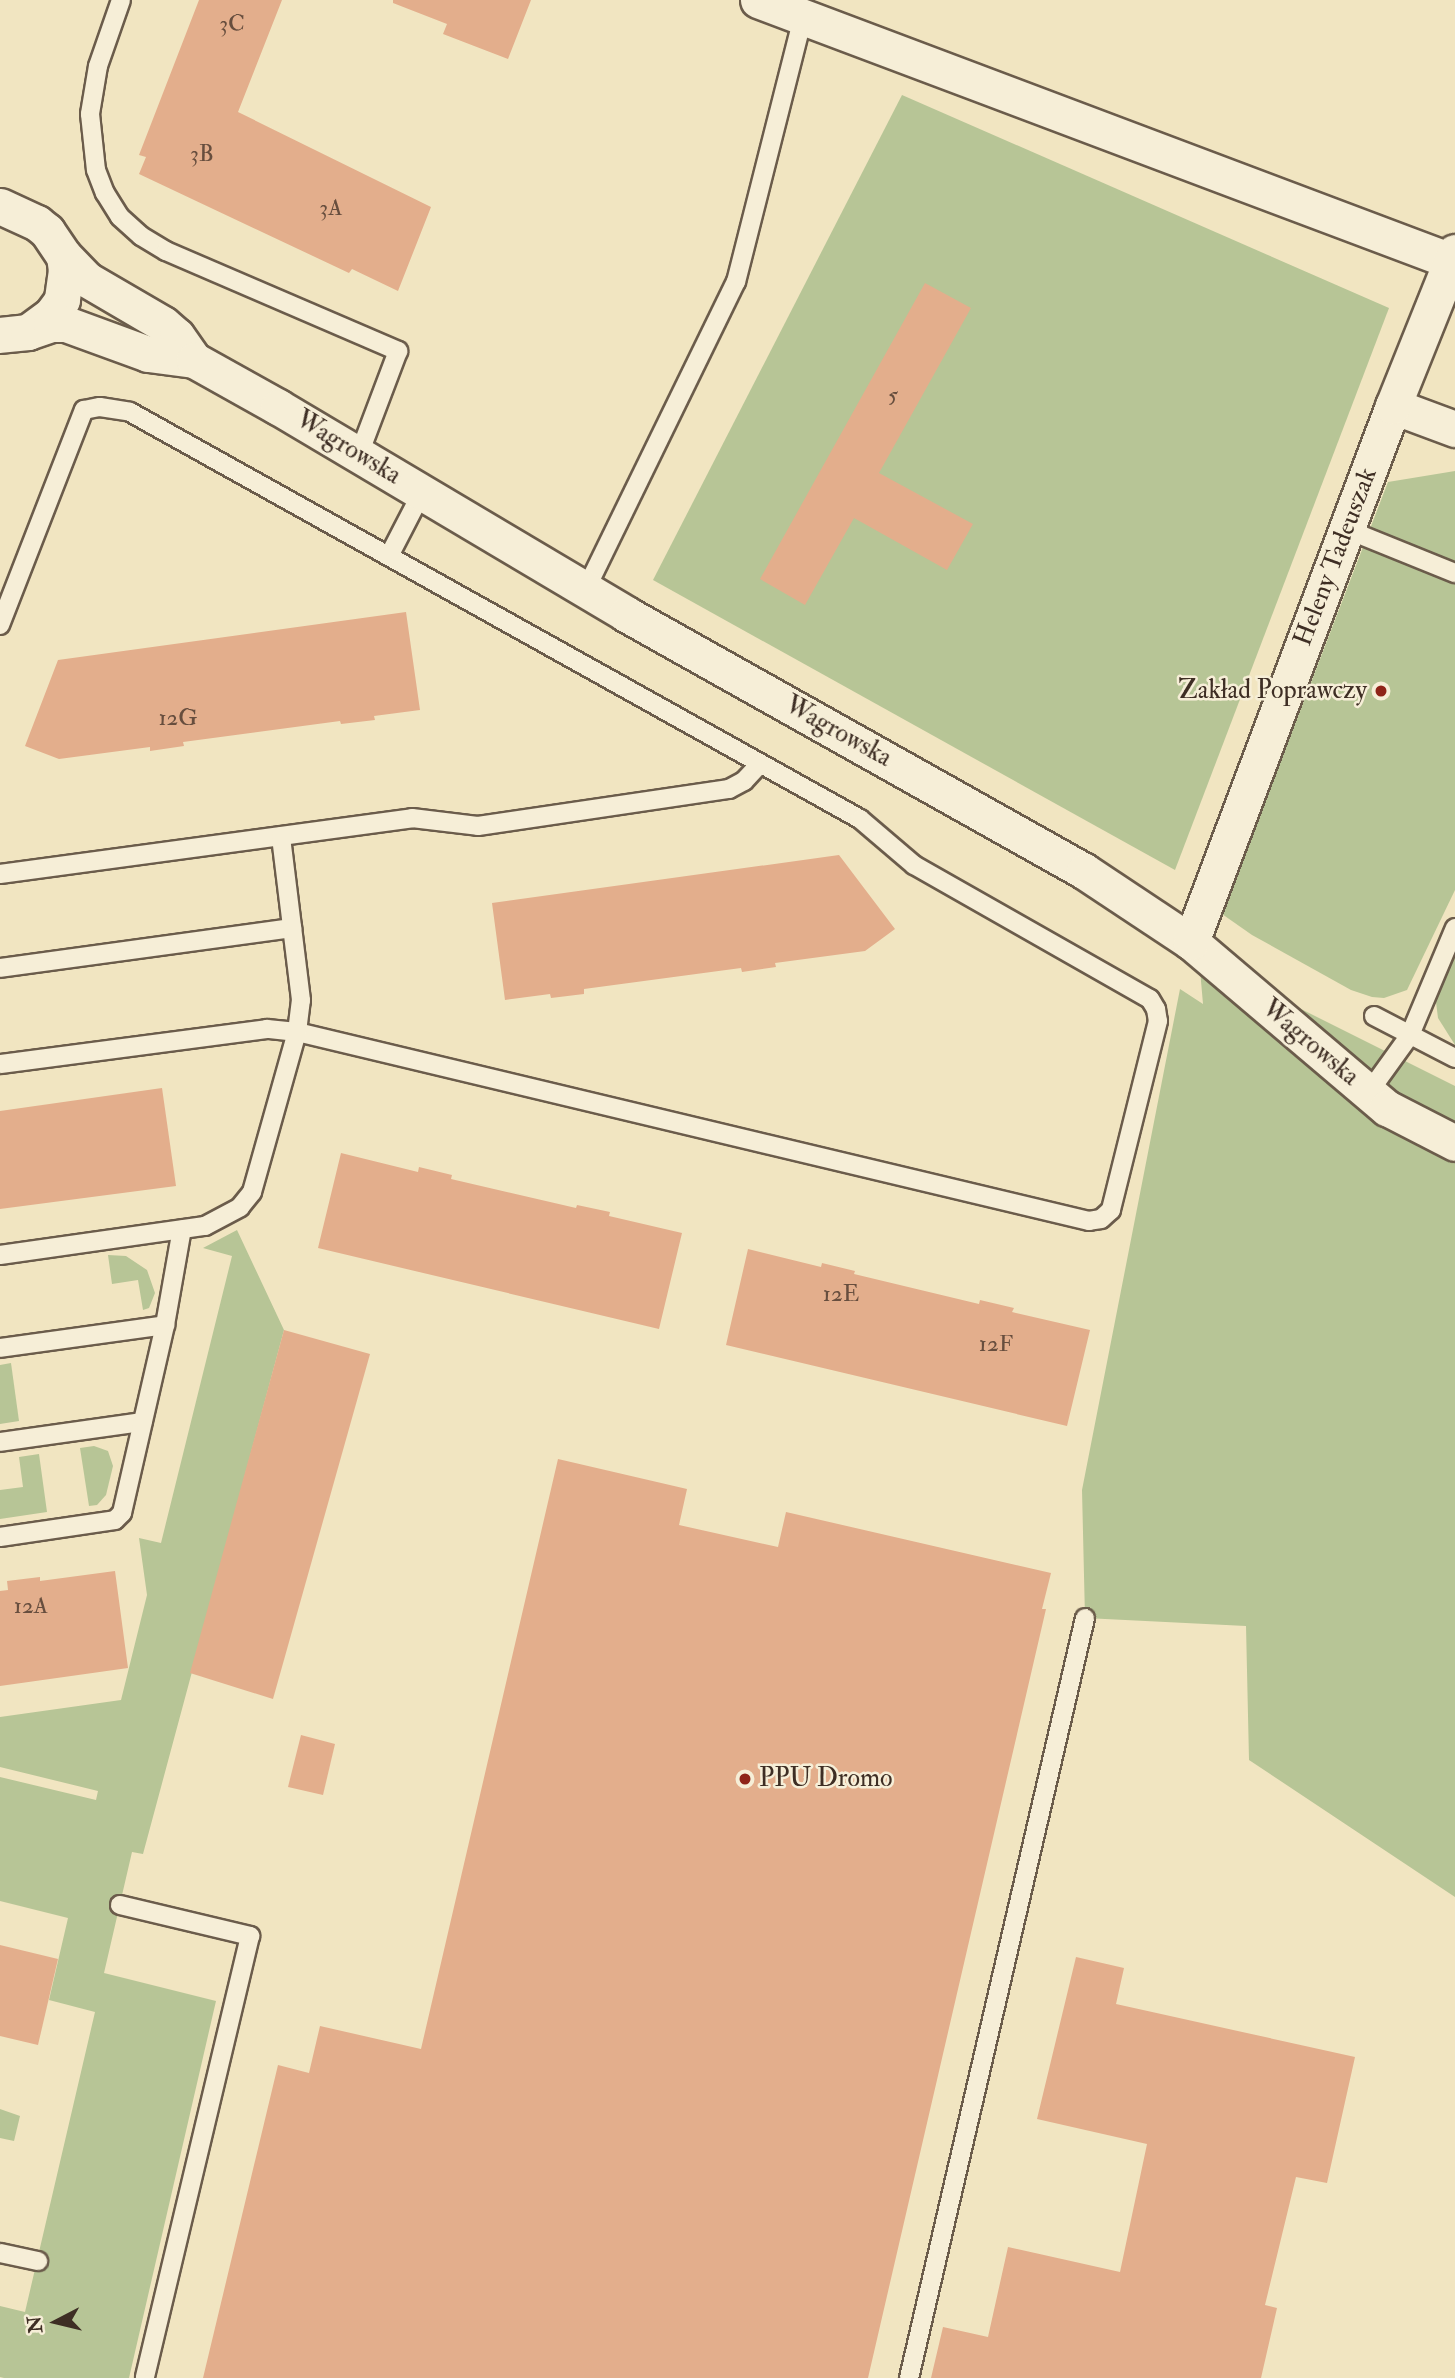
<!DOCTYPE html>
<html>
<head>
<meta charset="utf-8">
<style>
	body { margin:0 }
	#map { position:relative; width:1455px; height:2378px; overflow:hidden; background:#f1e5c1; font-family:"IM FELL Double Pica",serif }
	div>[style] { position:absolute }
	.green>* { inset:0; background:#b7c596 }
	.building>* { inset:0; background:#e3ae8c }
	.roads { filter:drop-shadow(2px 0 #6b5c4b) drop-shadow(-2px 0 #6b5c4b) drop-shadow(0 2px #6b5c4b) drop-shadow(0 -2px #6b5c4b) }
	.service>* { height:18px; margin:-9px; padding:0 9px; transform-origin:9px; border-radius:9px; background:#f6eed7 }
	.minor>* { height:35px; margin:-17.5px; padding:0 17.5px; transform-origin:17.5px; border-radius:17.5px; background:#f6eed7 }
	.dots>* { width:19px; height:19px; translate:-50% -50%; box-sizing:border-box; border:4px solid #f6eed7; border-radius:50% }
	span { translate:-50% -50%; white-space:nowrap; text-align:center; line-height:1.15; -webkit-text-stroke:5px #f6eed7; paint-order:stroke }
	.number-label { font-size:23px; color:#674e3e }
	.number-label span { -webkit-text-stroke-width:0 }
	.street-label { font-size:26px; color:#3e2e24 }
	.poi-label { font-size:26px; color:#3e2e24 }
	.right { translate:-100% -50%; text-align:right }
	.left { translate:0 -50%; text-align:left }
	.north { position:absolute; left:21px; top:2287px; width:70px; height:70px; -webkit-text-stroke:5px #f6eed7; paint-order:stroke; rotate:263deg; font-size:19px; font-weight:700; line-height:28px; text-align:center; color:#3e2e24 }
	.north::after { content:''; display:block; margin:auto; width:24px; height:32px; background:#3e2e24; clip-path:polygon(50% 0,100% 100%,50% 72%,0 100%) }
</style>
</head>
<body>
<div id="map">
	<div class="green">
		<div style="clip-path:polygon(902px 95px,1389px 308px,1175px 870px,653px 580px)"></div>
		<div style="clip-path:polygon(1455px 471px,1455px 890px,1407px 990px,1384px 998px,1372px 997px,1351px 990px,1252px 935px,1222px 914px,1388px 482px)"></div>
		<div style="clip-path:polygon(1455px 944px,1455px 1045px,1438px 1018px,1435px 994px)"></div>
		<div style="clip-path:polygon(1199px 958px,1455px 1086px,1455px 1897px,1249px 1760px,1246px 1626px,1085px 1618px,1082px 1490px,1180px 989px,1203px 1004px)"></div>
		<div style="clip-path:polygon(237px 1230px,284px 1330px,143px 1854px,132px 1852px,104px 1973px,216px 2001px,129px 2378px,4px 2378px,0 2377px,0 2306px,25px 2312px,95px 2012px,49px 2000px,68px 1918px,0 1901px,0 1777px,96px 1800px,98px 1791px,0 1767px,0 1717px,121px 1700px,147px 1595px,139px 1538px,161px 1543px,232px 1256px,203px 1248px)"></div>
		<div style="clip-path:polygon(108px 1255px,126px 1256px,147px 1270px,155px 1293px,149px 1308px,143px 1310px,138px 1280px,112px 1284px)"></div>
		<div style="clip-path:polygon(11px 1363px,19px 1421px,0 1424px,0 1365px)"></div>
		<div style="clip-path:polygon(94px 1446px,108px 1451px,113px 1466px,106px 1495px,97px 1505px,89px 1506px,80px 1448px)"></div>
		<div style="clip-path:polygon(39px 1454px,47px 1512px,0 1519px,0 1490px,23px 1487px,19px 1457px)"></div>
		<div style="clip-path:polygon(0 2109px,20px 2116px,14px 2141px,0 2138px)"></div>
	</div>
	<div class="building">
		<div style="clip-path:polygon(199px 0,282px 0,238px 112px,431px 207px,398px 291px,352px 269px,349px 273px,139px 174px,146px 157px,139px 155px)"></div>
		<div style="clip-path:polygon(393px 0,531px 0,508px 59px,443px 34px,447px 24px,393px 3px)"></div>
		<div style="clip-path:polygon(925px 283px,971px 308px,879px 473px,973px 524px,947px 570px,854px 518px,805px 605px,760px 579px)"></div>
		<div style="clip-path:polygon(406px 612px,420px 710px,374px 716px,375px 720px,341px 724px,340px 721px,183px 742px,184px 746px,150px 751px,150px 747px,59px 759px,25px 746px,58px 660px)"></div>
		<div style="clip-path:polygon(839px 855px,895px 929px,865px 951px,775px 963px,776px 967px,742px 972px,741px 968px,584px 989px,584px 994px,551px 998px,550px 994px,505px 1000px,492px 903px)"></div>
		<div style="clip-path:polygon(162px 1088px,176px 1186px,0 1209px,0 1111px)"></div>
		<div style="clip-path:polygon(341px 1153px,418px 1172px,419px 1167px,452px 1175px,451px 1179px,576px 1208px,577px 1205px,610px 1212px,609px 1216px,682px 1233px,659px 1329px,318px 1248px)"></div>
		<div style="clip-path:polygon(748px 1249px,821px 1267px,822px 1263px,855px 1271px,854px 1274px,979px 1304px,980px 1300px,1014px 1308px,1012px 1312px,1090px 1330px,1067px 1426px,726px 1345px)"></div>
		<div style="clip-path:polygon(284px 1330px,370px 1354px,273px 1699px,190px 1673px)"></div>
		<div style="clip-path:polygon(558px 1459px,687px 1489px,679px 1525px,778px 1547px,786px 1512px,1051px 1573px,1042px 1609px,1046px 1609px,868px 2378px,203px 2378px,278px 2065px,309px 2073px,320px 2026px,421px 2049px)"></div>
		<div style="clip-path:polygon(115px 1571px,128px 1668px,0 1686px,0 1591px,8px 1590px,7px 1581px,40px 1577px,40px 1581px)"></div>
		<div style="clip-path:polygon(301px 1735px,335px 1744px,323px 1795px,288px 1787px)"></div>
		<div style="clip-path:polygon(0 1945px,58px 1959px,38px 2045px,0 2036px)"></div>
		<div style="clip-path:polygon(1076px 1957px,1124px 1968px,1116px 2004px,1355px 2057px,1327px 2183px,1296px 2177px,1265px 2305px,1277px 2308px,1261px 2378px,931px 2378px,943px 2327px,988px 2337px,1008px 2247px,1120px 2272px,1147px 2144px,1037px 2119px)"></div>
	</div>
	<div class="roads">
		<div class="service">
			<div style="left:121px;top:0;width:70px;rotate:109.2deg"></div>
			<div style="left:98px;top:66px;width:49px;rotate:99.5deg"></div>
			<div style="left:90px;top:114px;width:56px;rotate:83.9deg"></div>
			<div style="left:96px;top:170px;width:25px;rotate:69deg"></div>
			<div style="left:105px;top:193px;width:28px;rotate:58deg"></div>
			<div style="left:120px;top:217px;width:28px;rotate:42deg"></div>
			<div style="left:141px;top:236px;width:29px;rotate:31deg"></div>
			<div style="left:166px;top:251px;width:253px;rotate:23.3deg"></div>
			<div style="left:398px;top:351px;width:110px;rotate:110.7deg"></div>
			<div style="left:1346px;top:529px;width:118px;rotate:22deg"></div>
			<div style="left:389px;top:556px;width:72px;rotate:-62.7deg"></div>
			<div style="left:586px;top:589px;width:342px;rotate:-64deg"></div>
			<div style="left:736px;top:282px;width:273px;rotate:-75.8deg"></div>
			<div style="left:0;top:625px;width:231px;rotate:-68.7deg"></div>
			<div style="left:84px;top:410px;width:16px;rotate:-11deg"></div>
			<div style="left:100px;top:407px;width:30px;rotate:9deg"></div>
			<div style="left:130px;top:412px;width:836px;rotate:29.14deg"></div>
			<div style="left:860px;top:819px;width:71px;rotate:40.4deg"></div>
			<div style="left:914px;top:865px;width:271px;rotate:29.6deg"></div>
			<div style="left:1150px;top:999px;width:12px;rotate:59deg"></div>
			<div style="left:1156px;top:1009px;width:12px;rotate:81deg"></div>
			<div style="left:1158px;top:1021px;width:195px;rotate:104deg"></div>
			<div style="left:1111px;top:1210px;width:13px;rotate:138deg"></div>
			<div style="left:1101px;top:1219px;width:12px;rotate:171deg"></div>
			<div style="left:1089px;top:1221px;width:814px;rotate:-166.58deg"></div>
			<div style="left:297px;top:1032px;width:30px;rotate:-174deg"></div>
			<div style="left:267px;top:1029px;width:269px;rotate:172.5deg"></div>
			<div style="left:0;top:874px;width:416px;rotate:-7.7deg"></div>
			<div style="left:412px;top:818px;width:66px;rotate:6.9deg"></div>
			<div style="left:478px;top:826px;width:254px;rotate:-8.4deg"></div>
			<div style="left:729px;top:789px;width:17px;rotate:-28deg"></div>
			<div style="left:744px;top:781px;width:23px;rotate:-47deg"></div>
			<div style="left:0;top:968px;width:295px;rotate:-7.8deg"></div>
			<div style="left:1374px;top:1016px;width:91px;rotate:27.4deg"></div>
			<div style="left:1369px;top:1092px;width:70px;rotate:-54.3deg"></div>
			<div style="left:1410px;top:1035px;width:116px;rotate:-67.2deg"></div>
			<div style="left:0;top:1255px;width:207px;rotate:-8.1deg"></div>
			<div style="left:205px;top:1226px;width:40px;rotate:-28deg"></div>
			<div style="left:240px;top:1207px;width:19px;rotate:-51deg"></div>
			<div style="left:252px;top:1192px;width:166px;rotate:-74.3deg"></div>
			<div style="left:297px;top:1032px;width:32px;rotate:-83deg"></div>
			<div style="left:301px;top:1000px;width:165px;rotate:-97deg"></div>
			<div style="left:0;top:1348px;width:167px;rotate:-7.9deg"></div>
			<div style="left:0;top:1442px;width:144px;rotate:-8deg"></div>
			<div style="left:0;top:1537px;width:116px;rotate:-8.4deg"></div>
			<div style="left:115px;top:1520px;width:10px;rotate:-45deg"></div>
			<div style="left:122px;top:1513px;width:193px;rotate:-77.1deg"></div>
			<div style="left:165px;top:1325px;width:97px;rotate:-80deg"></div>
			<div style="left:120px;top:1905px;width:134px;rotate:13.4deg"></div>
			<div style="left:250px;top:1936px;width:454px;rotate:103.4deg"></div>
			<div style="left:0;top:2253px;width:39px;rotate:12deg"></div>
			<div style="left:909px;top:2378px;width:780px;rotate:-76.96deg"></div>
		</div>
		<div class="minor">
			<div style="left:758px;top:0;width:741px;rotate:20.64deg"></div>
			<div style="left:0;top:206px;width:41px;rotate:24.7deg"></div>
			<div style="left:37px;top:223px;width:13px;rotate:39deg"></div>
			<div style="left:47px;top:231px;width:30px;rotate:56deg"></div>
			<div style="left:64px;top:256px;width:14px;rotate:82deg"></div>
			<div style="left:66px;top:270px;width:30px;rotate:98deg"></div>
			<div style="left:62px;top:300px;width:19px;rotate:126deg"></div>
			<div style="left:51px;top:315px;width:29px;rotate:144deg"></div>
			<div style="left:28px;top:332px;width:28px;rotate:174deg"></div>
			<div style="left:64px;top:256px;width:32px;rotate:46deg"></div>
			<div style="left:86px;top:279px;width:89px;rotate:30.3deg"></div>
			<div style="left:163px;top:324px;width:18px;rotate:41deg"></div>
			<div style="left:177px;top:336px;width:29px;rotate:55deg"></div>
			<div style="left:28px;top:332px;width:24px;rotate:-19deg"></div>
			<div style="left:51px;top:324px;width:15px"></div>
			<div style="left:66px;top:324px;width:87px;rotate:20.1deg"></div>
			<div style="left:148px;top:354px;width:46px;rotate:7.4deg"></div>
			<div style="left:194px;top:360px;width:96px;rotate:29.2deg"></div>
			<div style="left:278px;top:407px;width:405px;rotate:30.7deg"></div>
			<div style="left:626px;top:614px;width:525px;rotate:29.3deg"></div>
			<div style="left:1084px;top:871px;width:128px;rotate:33.6deg"></div>
			<div style="left:1191px;top:942px;width:257px;rotate:40.3deg"></div>
			<div style="left:1387px;top:1108px;width:76px;rotate:27.2deg"></div>
			<div style="left:1393px;top:406px;width:66px;rotate:20.4deg"></div>
			<div style="left:1191px;top:942px;width:573px;rotate:-69.35deg"></div>
			<div style="left:1393px;top:406px;width:166px;rotate:-68.1deg"></div>
		</div>
	</div>
	<div class="dots">
		<div style="left:1381px;top:691px;background:#8f2418"></div>
		<div style="left:745px;top:1779px;background:#8f2418"></div>
	</div>
	<div class="number-label">
		<span style="left:232px;top:24px">3C</span>
		<span style="left:202px;top:154px">3B</span>
		<span style="left:331px;top:208px">3A</span>
		<span style="left:893px;top:395px">5</span>
		<span style="left:178px;top:718px">12G</span>
		<span style="left:841px;top:1294px">12E</span>
		<span style="left:996px;top:1344px">12F</span>
		<span style="left:31px;top:1606px">12A</span>
	</div>
	<div class="street-label">
		<span style="left:348px;top:448px;rotate:31deg">Wagrowska</span>
		<span style="left:1336px;top:557px;rotate:-69deg">Heleny Tadeuszak</span>
		<span style="left:838px;top:732px;rotate:29deg">Wagrowska</span>
		<span style="left:1310px;top:1043px;rotate:40deg">Wagrowska</span>
	</div>
	<div class="poi-label">
		<span class="right" style="left:1367px;top:691px">Zakład Poprawczy</span>
		<span class="left" style="left:759px;top:1779px">PPU Dromo</span>
	</div>
	<div class="north">N</div>
</div>
</body>
</html>
